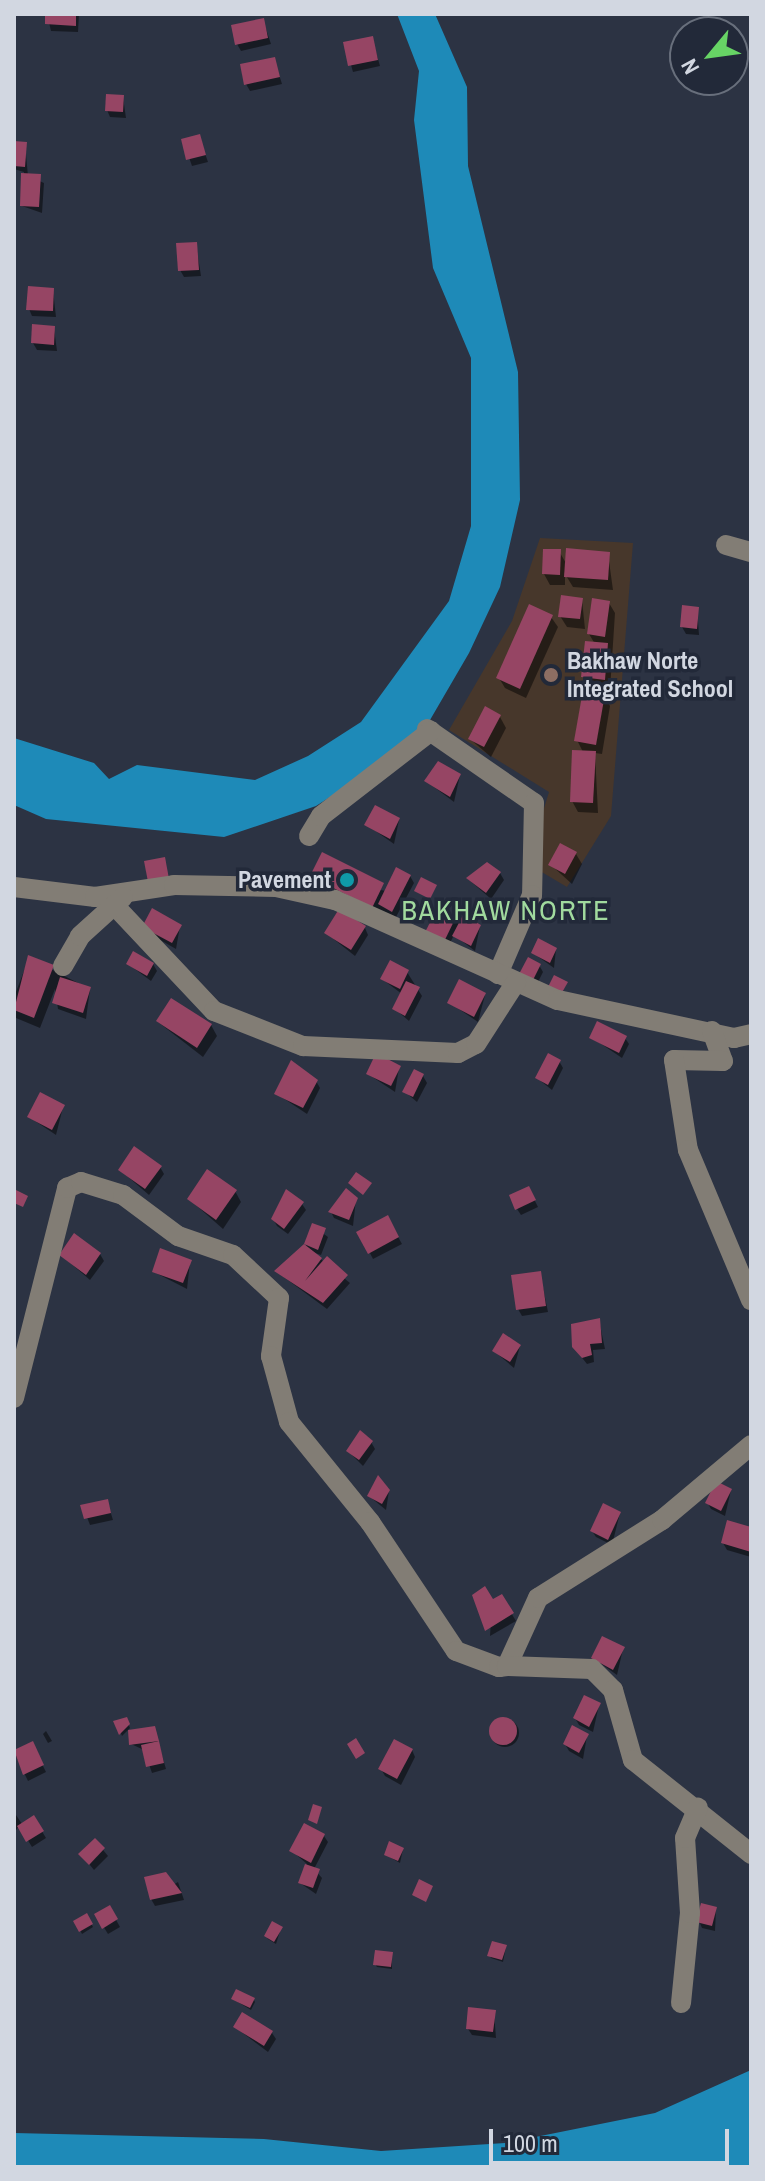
<!DOCTYPE html>
<html>
<head>
<meta charset="utf-8">
<style>
	body { margin:0 }
	#map { position:relative; width:765px; height:2181px; overflow:hidden; background:#2c3343; font-family:"Archivo Narrow",sans-serif }
	div>[style] { position:absolute }
	.education>* { inset:0; background:#47372b }
	.water>* { inset:0; background:#1e8ab8 }
	.shadow>* { inset:0; background:#0007 }
	.round { border-radius:50% }
	.building>* { inset:0; background:#964564 }
	.minor>* { height:20px; margin:-10px; padding:0 10px; transform-origin:10px; border-radius:10px; background:#827d75 }
	.dots>* { width:22px; height:22px; translate:-50% -50%; box-sizing:border-box; border:4px solid #222939; border-radius:50% }
	span { translate:-50% -50%; white-space:nowrap; text-align:center; line-height:1.15; -webkit-text-stroke:7px #222939; paint-order:stroke }
	.poi-label { font-size:24px; color:#d2d7e1; font-weight:700 }
	.left { translate:0 -50%; text-align:left }
	.right { translate:-100% -50%; text-align:right }
	.quarter-label { font-size:28px; color:#a1da9e; letter-spacing:2px }
	.frame { position:absolute; inset:0; border:16px solid #d2d7e1; pointer-events:none }
	.north { position:absolute; left:669px; top:16px; width:80px; height:80px; box-sizing:border-box; background:#222939; border:2px solid #686f7c; border-radius:50%; rotate:241deg; font-size:22px; font-weight:700; line-height:32px; text-align:center; color:#d2d7e1 }
	.north::after { content:''; display:block; margin:auto; width:28px; height:36px; background:#67d465; clip-path:polygon(50% 0,100% 100%,50% 72%,0 100%) }
	.scale { position:absolute; left:489px; top:2129px; width:240px; height:36px; box-sizing:border-box; border:4px solid #d2d7e1; border-top:0; padding-left:10px; font-size:24px; line-height:28px; white-space:nowrap; color:#d2d7e1; -webkit-text-stroke:6px #222939; paint-order:stroke }
</style>
</head>
<body>
<div id="map">
	<div class="education">
		<div style="clip-path:polygon(540px 538px,633px 543px,611px 816px,567px 887px,540px 871px,533px 844px,549px 792px,449px 730px,512px 621px)"></div>
	</div>
	<div class="water">
		<div style="clip-path:polygon(397px 14px,435px 14px,467px 87px,468px 166px,518px 372px,520px 500px,500px 587px,469px 653px,430px 720px,386px 761px,316px 806px,224px 837px,46px 819px,14px 805px,14px 738px,94px 763px,109px 779px,137px 765px,255px 780px,308px 756px,361px 722px,449px 601px,471px 526px,471px 358px,433px 268px,414px 120px,419px 71px)"></div>
		<div style="clip-path:polygon(751px 2070px,751px 2167px,14px 2167px,14px 2133px,264px 2139px,381px 2151px,505px 2143px,655px 2113px)"></div>
	</div>
	<div class="shadow">
		<div style="clip-path:polygon(47px 14px,79px 14px,78px 32px,51px 31px)"></div>
		<div style="clip-path:polygon(263px 20px,271px 44px,241px 51px,237px 44px)"></div>
		<div style="clip-path:polygon(372px 38px,380px 66px,353px 72px,345px 44px)"></div>
		<div style="clip-path:polygon(274px 59px,282px 84px,250px 91px,246px 84px)"></div>
		<div style="clip-path:polygon(123px 97px,126px 118px,110px 117px,107px 110px)"></div>
		<div style="clip-path:polygon(199px 136px,208px 162px,192px 166px,183px 140px)"></div>
		<div style="clip-path:polygon(14px 143px,25px 144px,28px 176px,44px 183px,42px 213px,22px 206px,24px 172px,14px 169px)"></div>
		<div style="clip-path:polygon(196px 244px,201px 276px,184px 277px,180px 270px)"></div>
		<div style="clip-path:polygon(53px 290px,56px 317px,32px 316px,29px 309px)"></div>
		<div style="clip-path:polygon(54px 328px,57px 351px,37px 350px,33px 343px)"></div>
		<div style="clip-path:polygon(559px 551px,567px 565px,608px 554px,613px 590px,573px 587px,565px 574px,565px 585px,550px 585px,544px 574px)"></div>
		<div style="clip-path:polygon(582px 600px,585px 629px,567px 627px,560px 616px)"></div>
		<div style="clip-path:polygon(609px 603px,615px 613px,610px 690px,590px 688px,583px 677px,595px 644px,589px 634px)"></div>
		<div style="clip-path:polygon(697px 608px,699px 635px,686px 634px,682px 627px)"></div>
		<div style="clip-path:polygon(551px 617px,558px 627px,526px 698px,505px 688px,499px 678px)"></div>
		<div style="clip-path:polygon(604px 696px,610px 706px,602px 754px,595px 753px,598px 813px,578px 812px,572px 801px,583px 752px,577px 740px)"></div>
		<div style="clip-path:polygon(500px 717px,506px 728px,491px 757px,470px 739px)"></div>
		<div style="clip-path:polygon(460px 775px,454px 802px,426px 781px)"></div>
		<div style="clip-path:polygon(399px 820px,394px 844px,367px 825px)"></div>
		<div style="clip-path:polygon(576px 854px,582px 864px,572px 884px,551px 865px)"></div>
		<div style="clip-path:polygon(500px 873px,504px 880px,491px 899px,468px 879px)"></div>
		<div style="clip-path:polygon(312px 876px,386px 891px,410px 876px,414px 883px,396px 917px,318px 886px)"></div>
		<div style="clip-path:polygon(455px 918px,460px 926px,480px 926px,475px 951px,454px 935px,445px 953px,428px 945px)"></div>
		<div style="clip-path:polygon(180px 926px,176px 949px,148px 933px)"></div>
		<div style="clip-path:polygon(365px 928px,368px 935px,355px 956px,326px 933px)"></div>
		<div style="clip-path:polygon(556px 949px,554px 968px,533px 953px)"></div>
		<div style="clip-path:polygon(29px 958px,90px 989px,86px 1019px,58px 1009px,55px 989px,40px 1028px,16px 1018px,14px 997px)"></div>
		<div style="clip-path:polygon(128px 964px,153px 964px,157px 971px,151px 981px)"></div>
		<div style="clip-path:polygon(539px 965px,543px 972px,535px 988px,525px 982px)"></div>
		<div style="clip-path:polygon(407px 972px,422px 996px,409px 1021px,395px 1009px,402px 994px,382px 979px)"></div>
		<div style="clip-path:polygon(485px 995px,478px 1022px,450px 1003px)"></div>
		<div style="clip-path:polygon(158px 1022px,211px 1025px,217px 1036px,203px 1057px)"></div>
		<div style="clip-path:polygon(591px 1037px,625px 1038px,629px 1044px,622px 1058px)"></div>
		<div style="clip-path:polygon(559px 1061px,563px 1068px,552px 1090px,537px 1078px)"></div>
		<div style="clip-path:polygon(399px 1068px,395px 1092px,368px 1074px)"></div>
		<div style="clip-path:polygon(423px 1076px,427px 1083px,417px 1102px,404px 1091px)"></div>
		<div style="clip-path:polygon(316px 1081px,320px 1088px,307px 1114px,277px 1094px)"></div>
		<div style="clip-path:polygon(63px 1107px,56px 1135px,29px 1117px)"></div>
		<div style="clip-path:polygon(160px 1167px,164px 1174px,149px 1195px,120px 1170px)"></div>
		<div style="clip-path:polygon(235px 1191px,241px 1202px,223px 1229px,189px 1199px)"></div>
		<div style="clip-path:polygon(532px 1195px,538px 1207px,521px 1215px,517px 1209px)"></div>
		<div style="clip-path:polygon(356px 1199px,353px 1226px,334px 1218px,331px 1212px)"></div>
		<div style="clip-path:polygon(302px 1204px,306px 1210px,288px 1234px,277px 1226px,273px 1219px)"></div>
		<div style="clip-path:polygon(387px 1217px,402px 1244px,373px 1259px,359px 1232px)"></div>
		<div style="clip-path:polygon(313px 1226px,328px 1237px,321px 1255px,312px 1252px,350px 1283px,327px 1309px,277px 1272px,306px 1246px)"></div>
		<div style="clip-path:polygon(100px 1254px,104px 1261px,90px 1280px,61px 1255px)"></div>
		<div style="clip-path:polygon(190px 1262px,187px 1289px,154px 1272px)"></div>
		<div style="clip-path:polygon(540px 1273px,548px 1312px,522px 1316px,518px 1309px)"></div>
		<div style="clip-path:polygon(599px 1320px,605px 1349px,593px 1350px,594px 1362px,587px 1364px,579px 1354px)"></div>
		<div style="clip-path:polygon(520px 1346px,514px 1368px,494px 1351px)"></div>
		<div style="clip-path:polygon(371px 1442px,375px 1449px,363px 1466px,348px 1451px)"></div>
		<div style="clip-path:polygon(731px 1490px,725px 1516px,711px 1509px,707px 1502px)"></div>
		<div style="clip-path:polygon(389px 1491px,386px 1510px,369px 1496px)"></div>
		<div style="clip-path:polygon(107px 1501px,113px 1520px,90px 1525px,83px 1507px)"></div>
		<div style="clip-path:polygon(620px 1513px,612px 1545px,596px 1537px,592px 1531px)"></div>
		<div style="clip-path:polygon(751px 1529px,751px 1557px,727px 1550px,723px 1543px)"></div>
		<div style="clip-path:polygon(501px 1596px,516px 1621px,490px 1636px,492px 1602px)"></div>
		<div style="clip-path:polygon(623px 1649px,617px 1675px,593px 1658px)"></div>
		<div style="clip-path:polygon(599px 1705px,593px 1732px,579px 1725px,575px 1718px)"></div>
		<div style="clip-path:polygon(126px 1719px,130px 1728px,122px 1736px,116px 1722px)"></div>
		<div class="round" style="left:491px;top:1719px;width:28px;height:28px"></div>
		<div style="clip-path:polygon(154px 1728px,166px 1769px,152px 1773px,144px 1750px,131px 1744px)"></div>
		<div style="clip-path:polygon(46px 1731px,52px 1741px,48px 1743px,43px 1734px)"></div>
		<div style="clip-path:polygon(587px 1736px,583px 1759px,569px 1751px,565px 1744px)"></div>
		<div style="clip-path:polygon(32px 1744px,46px 1772px,28px 1781px,14px 1752px)"></div>
		<div style="clip-path:polygon(412px 1750px,415px 1757px,401px 1785px,385px 1776px,381px 1769px)"></div>
		<div style="clip-path:polygon(14px 1812px,22px 1824px,34px 1818px,46px 1838px,32px 1847px,19px 1826px,14px 1833px)"></div>
		<div style="clip-path:polygon(324px 1836px,328px 1842px,314px 1869px,322px 1878px,316px 1894px,300px 1883px,307px 1864px,292px 1851px)"></div>
		<div style="clip-path:polygon(95px 1840px,108px 1856px,94px 1870px,81px 1854px)"></div>
		<div style="clip-path:polygon(403px 1849px,400px 1863px,386px 1855px)"></div>
		<div style="clip-path:polygon(178px 1882px,184px 1900px,155px 1906px,151px 1899px)"></div>
		<div style="clip-path:polygon(109px 1907px,120px 1927px,108px 1934px,96px 1915px)"></div>
		<div style="clip-path:polygon(716px 1909px,715px 1931px,702px 1928px,699px 1921px)"></div>
		<div style="clip-path:polygon(87px 1916px,93px 1927px,82px 1934px,76px 1922px)"></div>
		<div style="clip-path:polygon(281px 1928px,276px 1944px,268px 1939px,266px 1936px)"></div>
		<div style="clip-path:polygon(506px 1947px,503px 1962px,491px 1958px,490px 1955px)"></div>
		<div style="clip-path:polygon(392px 1954px,392px 1969px,377px 1967px,375px 1964px)"></div>
		<div style="clip-path:polygon(233px 1999px,254px 2000px,255px 2002px,251px 2010px)"></div>
		<div style="clip-path:polygon(494px 2012px,496px 2038px,472px 2035px,468px 2029px)"></div>
		<div style="clip-path:polygon(235px 2027px,272px 2033px,276px 2039px,268px 2052px)"></div>
	</div>
	<div class="building">
		<div style="clip-path:polygon(45px 14px,76px 14px,76px 26px,45px 24px)"></div>
		<div style="clip-path:polygon(264px 18px,268px 38px,235px 45px,231px 25px)"></div>
		<div style="clip-path:polygon(373px 36px,378px 60px,348px 66px,343px 42px)"></div>
		<div style="clip-path:polygon(275px 57px,280px 77px,244px 85px,240px 64px)"></div>
		<div style="clip-path:polygon(106px 94px,124px 95px,123px 112px,105px 111px)"></div>
		<div style="clip-path:polygon(200px 134px,206px 155px,186px 160px,181px 139px)"></div>
		<div style="clip-path:polygon(14px 141px,27px 142px,25px 167px,14px 166px)"></div>
		<div style="clip-path:polygon(21px 173px,41px 174px,39px 207px,20px 206px)"></div>
		<div style="clip-path:polygon(197px 242px,199px 270px,178px 271px,176px 243px)"></div>
		<div style="clip-path:polygon(28px 286px,54px 288px,53px 311px,26px 310px)"></div>
		<div style="clip-path:polygon(32px 324px,55px 326px,54px 345px,31px 343px)"></div>
		<div style="clip-path:polygon(566px 548px,610px 552px,608px 580px,564px 577px)"></div>
		<div style="clip-path:polygon(543px 549px,561px 549px,560px 575px,542px 574px)"></div>
		<div style="clip-path:polygon(561px 595px,583px 598px,580px 619px,558px 617px)"></div>
		<div style="clip-path:polygon(592px 598px,610px 601px,605px 637px,587px 634px)"></div>
		<div style="clip-path:polygon(529px 604px,553px 615px,520px 689px,496px 678px)"></div>
		<div style="clip-path:polygon(682px 605px,699px 607px,697px 629px,680px 627px)"></div>
		<div style="clip-path:polygon(585px 641px,608px 643px,605px 680px,581px 677px)"></div>
		<div style="clip-path:polygon(583px 690px,605px 694px,596px 745px,574px 741px)"></div>
		<div style="clip-path:polygon(485px 706px,501px 715px,484px 747px,468px 739px)"></div>
		<div style="clip-path:polygon(572px 750px,596px 751px,593px 803px,570px 802px)"></div>
		<div style="clip-path:polygon(438px 761px,461px 774px,450px 797px,424px 781px)"></div>
		<div style="clip-path:polygon(375px 805px,400px 818px,390px 839px,364px 825px)"></div>
		<div style="clip-path:polygon(560px 843px,577px 852px,565px 874px,548px 865px)"></div>
		<div style="clip-path:polygon(322px 852px,384px 883px,372px 908px,310px 876px)"></div>
		<div style="clip-path:polygon(165px 857px,169px 879px,148px 882px,144px 861px)"></div>
		<div style="clip-path:polygon(487px 862px,501px 872px,486px 893px,466px 878px)"></div>
		<div style="clip-path:polygon(396px 867px,411px 875px,392px 912px,378px 904px)"></div>
		<div style="clip-path:polygon(421px 877px,437px 885px,430px 899px,414px 891px)"></div>
		<div style="clip-path:polygon(438px 907px,456px 917px,441px 948px,422px 938px)"></div>
		<div style="clip-path:polygon(152px 908px,182px 925px,172px 943px,142px 927px)"></div>
		<div style="clip-path:polygon(339px 909px,366px 926px,351px 950px,324px 933px)"></div>
		<div style="clip-path:polygon(463px 915px,481px 925px,471px 946px,452px 936px)"></div>
		<div style="clip-path:polygon(538px 938px,557px 948px,550px 963px,531px 953px)"></div>
		<div style="clip-path:polygon(133px 951px,154px 963px,147px 976px,126px 964px)"></div>
		<div style="clip-path:polygon(28px 955px,54px 965px,34px 1018px,14px 1010px)"></div>
		<div style="clip-path:polygon(528px 957px,541px 964px,532px 982px,518px 976px)"></div>
		<div style="clip-path:polygon(390px 960px,409px 970px,400px 989px,380px 979px)"></div>
		<div style="clip-path:polygon(554px 975px,568px 982px,560px 996px,547px 989px)"></div>
		<div style="clip-path:polygon(60px 977px,91px 987px,83px 1013px,52px 1003px)"></div>
		<div style="clip-path:polygon(459px 979px,486px 993px,474px 1017px,447px 1003px)"></div>
		<div style="clip-path:polygon(406px 981px,420px 987px,405px 1016px,392px 1009px)"></div>
		<div style="clip-path:polygon(171px 998px,212px 1024px,197px 1048px,156px 1021px)"></div>
		<div style="clip-path:polygon(597px 1021px,627px 1036px,619px 1053px,589px 1038px)"></div>
		<div style="clip-path:polygon(376px 1053px,401px 1066px,391px 1086px,366px 1074px)"></div>
		<div style="clip-path:polygon(548px 1053px,561px 1060px,548px 1085px,535px 1078px)"></div>
		<div style="clip-path:polygon(291px 1060px,318px 1080px,303px 1108px,274px 1094px)"></div>
		<div style="clip-path:polygon(414px 1069px,424px 1074px,413px 1097px,402px 1092px)"></div>
		<div style="clip-path:polygon(40px 1092px,65px 1105px,52px 1130px,27px 1117px)"></div>
		<div style="clip-path:polygon(134px 1146px,162px 1166px,145px 1189px,118px 1170px)"></div>
		<div style="clip-path:polygon(207px 1169px,237px 1190px,216px 1220px,187px 1199px)"></div>
		<div style="clip-path:polygon(356px 1172px,372px 1183px,363px 1195px,348px 1183px)"></div>
		<div style="clip-path:polygon(529px 1186px,536px 1200px,515px 1210px,509px 1195px)"></div>
		<div style="clip-path:polygon(346px 1188px,358px 1198px,349px 1220px,328px 1212px)"></div>
		<div style="clip-path:polygon(14px 1189px,28px 1196px,23px 1207px,14px 1203px)"></div>
		<div style="clip-path:polygon(286px 1189px,304px 1202px,284px 1229px,271px 1219px)"></div>
		<div style="clip-path:polygon(388px 1215px,399px 1237px,368px 1254px,356px 1232px)"></div>
		<div style="clip-path:polygon(312px 1223px,326px 1228px,318px 1250px,304px 1244px)"></div>
		<div style="clip-path:polygon(74px 1233px,101px 1253px,86px 1275px,59px 1255px)"></div>
		<div style="clip-path:polygon(304px 1244px,322px 1258px,305px 1281px,327px 1256px,348px 1275px,323px 1303px,274px 1271px)"></div>
		<div style="clip-path:polygon(160px 1248px,192px 1260px,183px 1283px,152px 1272px)"></div>
		<div style="clip-path:polygon(541px 1271px,546px 1306px,516px 1310px,511px 1275px)"></div>
		<div style="clip-path:polygon(600px 1318px,602px 1343px,590px 1344px,592px 1355px,582px 1358px,572px 1347px,571px 1324px)"></div>
		<div style="clip-path:polygon(503px 1333px,521px 1345px,510px 1362px,492px 1351px)"></div>
		<div style="clip-path:polygon(360px 1430px,373px 1441px,359px 1460px,346px 1451px)"></div>
		<div style="clip-path:polygon(378px 1475px,390px 1490px,382px 1504px,367px 1496px)"></div>
		<div style="clip-path:polygon(716px 1481px,732px 1489px,721px 1511px,705px 1503px)"></div>
		<div style="clip-path:polygon(108px 1499px,111px 1513px,84px 1519px,80px 1505px)"></div>
		<div style="clip-path:polygon(603px 1503px,621px 1512px,608px 1540px,590px 1531px)"></div>
		<div style="clip-path:polygon(727px 1520px,751px 1527px,751px 1552px,721px 1543px)"></div>
		<div style="clip-path:polygon(485px 1586px,493px 1599px,502px 1594px,514px 1613px,485px 1631px,472px 1595px)"></div>
		<div style="clip-path:polygon(602px 1636px,625px 1647px,613px 1670px,591px 1658px)"></div>
		<div style="clip-path:polygon(584px 1695px,601px 1703px,589px 1727px,573px 1718px)"></div>
		<div style="clip-path:polygon(127px 1717px,130px 1724px,119px 1735px,113px 1721px)"></div>
		<div class="round" style="left:489px;top:1717px;width:28px;height:28px"></div>
		<div style="clip-path:polygon(572px 1725px,589px 1734px,579px 1753px,563px 1744px)"></div>
		<div style="clip-path:polygon(155px 1726px,159px 1741px,129px 1745px,128px 1730px)"></div>
		<div style="clip-path:polygon(356px 1738px,365px 1753px,356px 1759px,347px 1744px)"></div>
		<div style="clip-path:polygon(394px 1739px,413px 1749px,397px 1779px,378px 1769px)"></div>
		<div style="clip-path:polygon(33px 1741px,44px 1765px,23px 1775px,14px 1750px)"></div>
		<div style="clip-path:polygon(159px 1741px,164px 1763px,146px 1767px,141px 1745px)"></div>
		<div style="clip-path:polygon(313px 1804px,322px 1807px,317px 1824px,308px 1820px)"></div>
		<div style="clip-path:polygon(34px 1815px,44px 1831px,26px 1842px,17px 1826px)"></div>
		<div style="clip-path:polygon(304px 1823px,325px 1834px,311px 1863px,289px 1851px)"></div>
		<div style="clip-path:polygon(95px 1838px,105px 1848px,89px 1865px,78px 1854px)"></div>
		<div style="clip-path:polygon(389px 1841px,404px 1848px,398px 1861px,384px 1855px)"></div>
		<div style="clip-path:polygon(305px 1864px,320px 1869px,313px 1888px,298px 1883px)"></div>
		<div style="clip-path:polygon(166px 1872px,182px 1893px,150px 1900px,144px 1877px)"></div>
		<div style="clip-path:polygon(419px 1879px,433px 1886px,426px 1902px,412px 1895px)"></div>
		<div style="clip-path:polygon(701px 1903px,717px 1907px,712px 1926px,696px 1922px)"></div>
		<div style="clip-path:polygon(110px 1905px,118px 1919px,102px 1929px,94px 1914px)"></div>
		<div style="clip-path:polygon(87px 1913px,93px 1924px,79px 1932px,73px 1921px)"></div>
		<div style="clip-path:polygon(272px 1921px,283px 1927px,274px 1942px,264px 1936px)"></div>
		<div style="clip-path:polygon(492px 1941px,507px 1945px,502px 1960px,487px 1956px)"></div>
		<div style="clip-path:polygon(375px 1950px,393px 1952px,391px 1967px,373px 1965px)"></div>
		<div style="clip-path:polygon(236px 1989px,255px 1998px,250px 2008px,231px 1999px)"></div>
		<div style="clip-path:polygon(468px 2007px,496px 2010px,493px 2032px,466px 2029px)"></div>
		<div style="clip-path:polygon(242px 2012px,273px 2031px,264px 2046px,233px 2027px)"></div>
	</div>
	<div class="minor">
		<div style="left:726px;top:545px;width:26px;rotate:16deg"></div>
		<div style="left:427px;top:729px;width:130px;rotate:34.7deg"></div>
		<div style="left:534px;top:803px;width:92px;rotate:91.2deg"></div>
		<div style="left:532px;top:895px;width:86px;rotate:113.3deg"></div>
		<div style="left:309px;top:836px;width:23px;rotate:-59deg"></div>
		<div style="left:321px;top:816px;width:139px;rotate:-37.7deg"></div>
		<div style="left:14px;top:887px;width:82px;rotate:7deg"></div>
		<div style="left:95px;top:897px;width:80px;rotate:-8.6deg"></div>
		<div style="left:174px;top:885px;width:102px;rotate:1.1deg"></div>
		<div style="left:276px;top:887px;width:60px;rotate:12.4deg"></div>
		<div style="left:335px;top:900px;width:244px;rotate:24.2deg"></div>
		<div style="left:558px;top:1000px;width:180px;rotate:12.2deg"></div>
		<div style="left:734px;top:1038px;width:17px;rotate:-13deg"></div>
		<div style="left:114px;top:905px;width:146px;rotate:46.7deg"></div>
		<div style="left:214px;top:1011px;width:96px;rotate:21.5deg"></div>
		<div style="left:303px;top:1046px;width:155px;rotate:2.6deg"></div>
		<div style="left:458px;top:1053px;width:20px;rotate:-27deg"></div>
		<div style="left:476px;top:1044px;width:74px;rotate:-57.2deg"></div>
		<div style="left:63px;top:966px;width:34px;rotate:-60deg"></div>
		<div style="left:80px;top:936px;width:58px;rotate:-42.2deg"></div>
		<div style="left:712px;top:1031px;width:32px;rotate:70deg"></div>
		<div style="left:723px;top:1061px;width:49px;rotate:-178.8deg"></div>
		<div style="left:674px;top:1060px;width:91px;rotate:81.2deg"></div>
		<div style="left:688px;top:1150px;width:163px;rotate:67.2deg"></div>
		<div style="left:14px;top:1398px;width:217px;rotate:-75.8deg"></div>
		<div style="left:67px;top:1188px;width:15px;rotate:-23deg"></div>
		<div style="left:81px;top:1182px;width:44px;rotate:17.2deg"></div>
		<div style="left:123px;top:1195px;width:69px;rotate:36.7deg"></div>
		<div style="left:178px;top:1236px;width:58px;rotate:19.1deg"></div>
		<div style="left:233px;top:1255px;width:63px;rotate:43.1deg"></div>
		<div style="left:279px;top:1298px;width:59px;rotate:97.9deg"></div>
		<div style="left:271px;top:1356px;width:68px;rotate:74.7deg"></div>
		<div style="left:289px;top:1422px;width:129px;rotate:51deg"></div>
		<div style="left:370px;top:1522px;width:155px;rotate:56.3deg"></div>
		<div style="left:456px;top:1651px;width:46px;rotate:20.4deg"></div>
		<div style="left:499px;top:1667px;width:8px;rotate:-7deg"></div>
		<div style="left:507px;top:1666px;width:75px;rotate:-65.5deg"></div>
		<div style="left:538px;top:1598px;width:146px;rotate:-32.2deg"></div>
		<div style="left:662px;top:1520px;width:116px;rotate:-40.1deg"></div>
		<div style="left:507px;top:1666px;width:85px;rotate:2deg"></div>
		<div style="left:592px;top:1669px;width:30px;rotate:45deg"></div>
		<div style="left:613px;top:1690px;width:73px;rotate:74.1deg"></div>
		<div style="left:633px;top:1760px;width:151px;rotate:38.5deg"></div>
		<div style="left:681px;top:2003px;width:90px;rotate:-84.3deg"></div>
		<div style="left:690px;top:1913px;width:75px;rotate:-93.8deg"></div>
		<div style="left:685px;top:1838px;width:33px;rotate:-67deg"></div>
	</div>
	<div class="dots">
		<div style="left:551px;top:675px;background:#8d6e63"></div>
		<div style="left:347px;top:880px;background:#0f9aa8"></div>
	</div>
	<div class="poi-label">
		<span class="left" style="left:567px;top:675px">Bakhaw Norte<br>Integrated School</span>
		<span class="right" style="left:331px;top:880px">Pavement</span>
	</div>
	<div class="quarter-label">
		<span style="left:506px;top:910px">BAKHAW NORTE</span>
	</div>
	<div class="frame"></div>
	<div class="north">N</div>
	<div class="scale">100 m</div>
</div>
</body>
</html>
